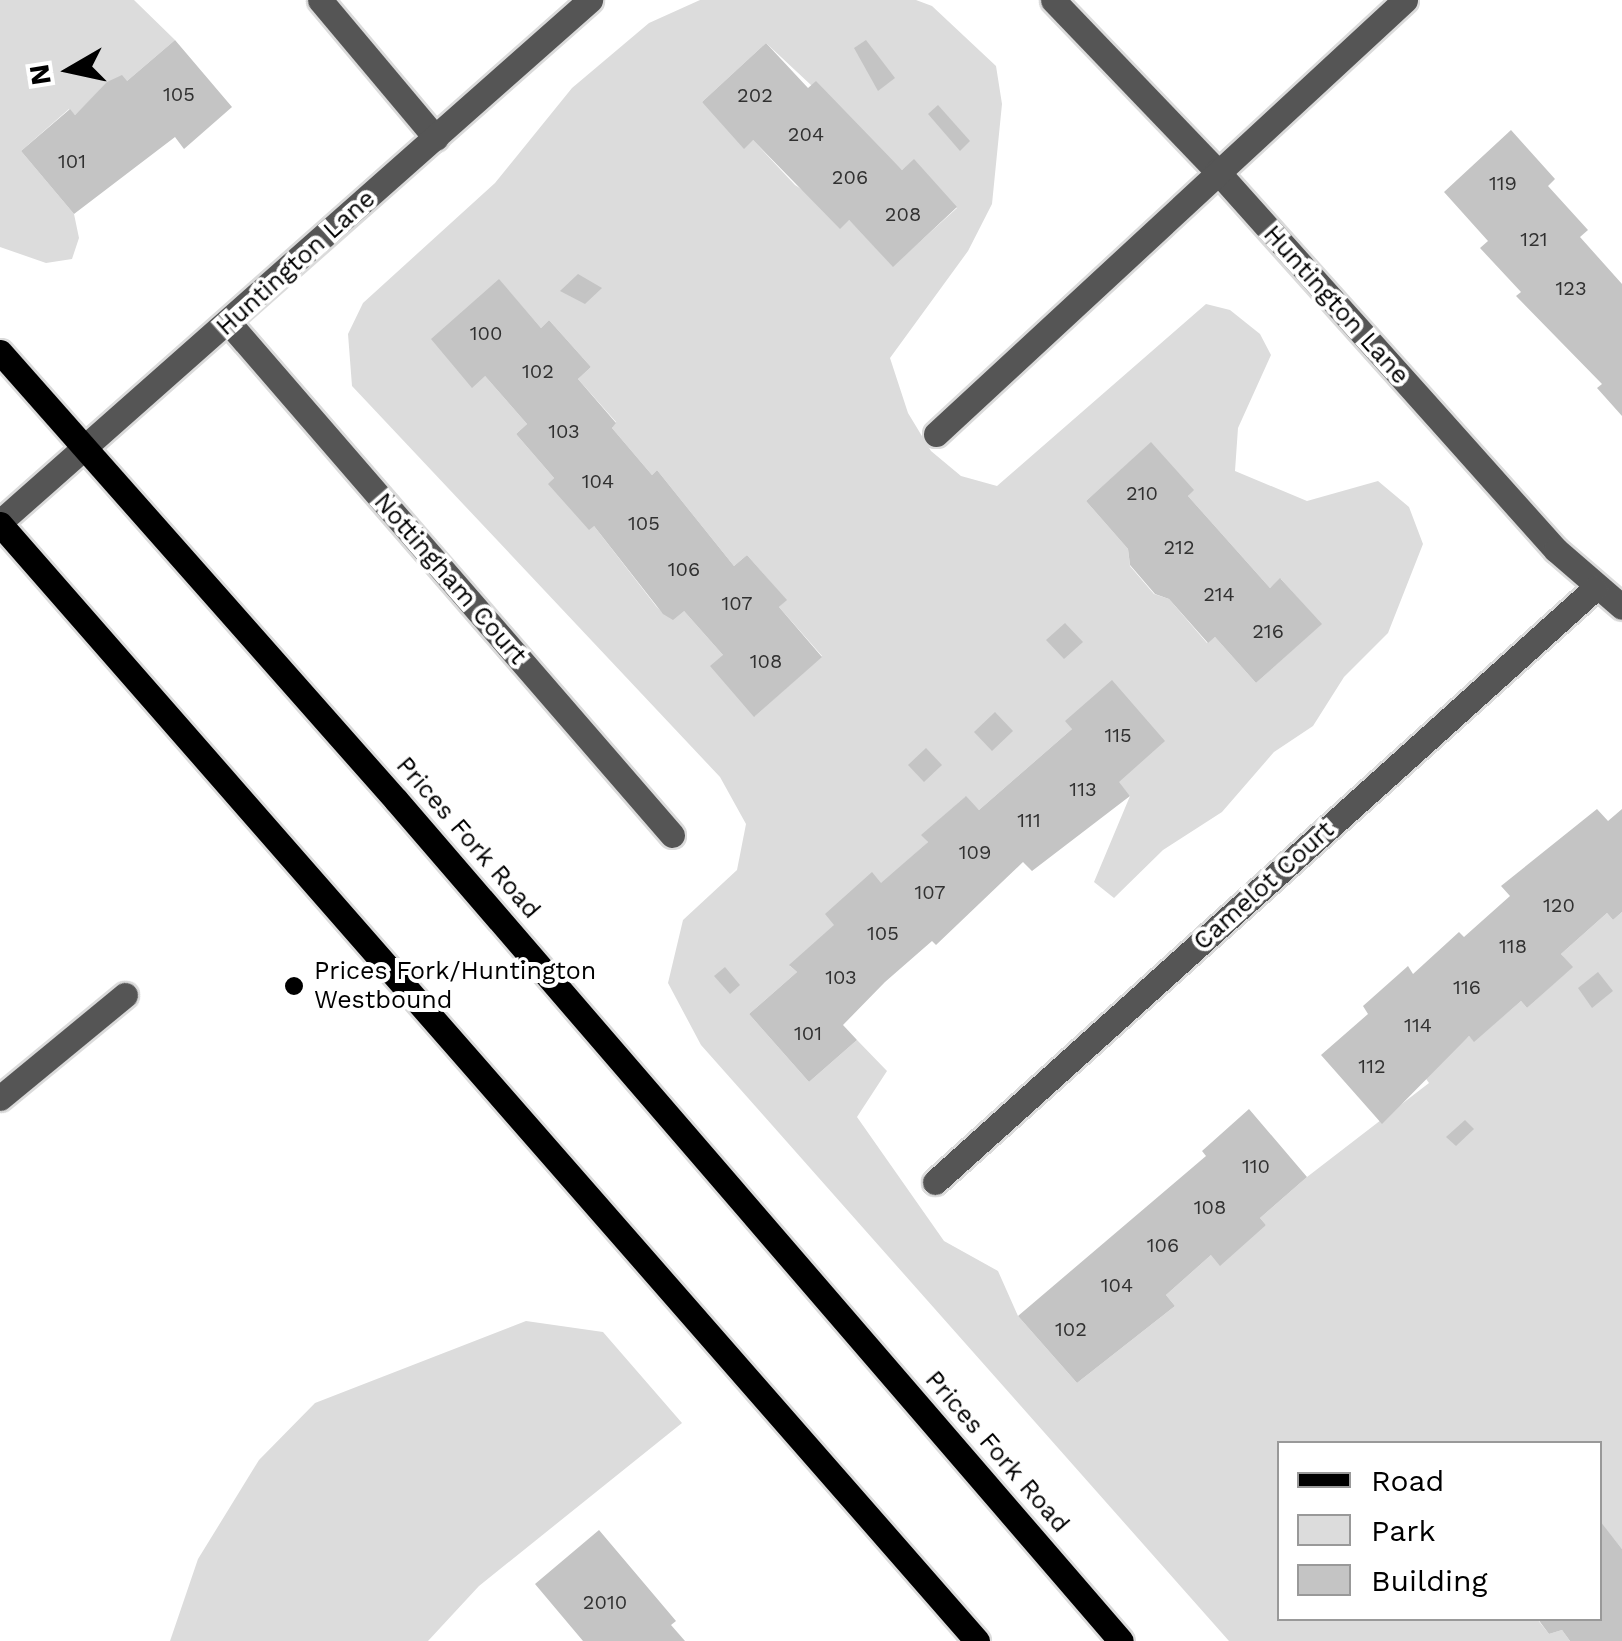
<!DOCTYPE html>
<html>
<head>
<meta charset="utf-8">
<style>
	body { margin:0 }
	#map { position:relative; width:1622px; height:1641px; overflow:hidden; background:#fff; font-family:"Work Sans",sans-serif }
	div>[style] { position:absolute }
	.green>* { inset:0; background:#dcdcdc }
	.building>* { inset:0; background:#c4c4c4 }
	.roads { filter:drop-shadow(2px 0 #dbdbdb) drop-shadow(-2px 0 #dbdbdb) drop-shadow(0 2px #dbdbdb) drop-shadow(0 -2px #dbdbdb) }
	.minor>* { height:25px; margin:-12.5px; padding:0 12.5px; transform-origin:12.5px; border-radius:12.5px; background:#555 }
	.major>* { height:25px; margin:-12.5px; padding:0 12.5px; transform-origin:12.5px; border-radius:12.5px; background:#000 }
	.dots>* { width:28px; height:28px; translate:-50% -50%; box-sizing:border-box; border:5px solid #fff; border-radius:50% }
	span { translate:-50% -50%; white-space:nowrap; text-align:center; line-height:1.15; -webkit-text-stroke:8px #fff; paint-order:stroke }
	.number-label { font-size:20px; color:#313131 }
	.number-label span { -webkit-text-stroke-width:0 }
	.street-label { font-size:25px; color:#000 }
	.poi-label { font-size:25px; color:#000 }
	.left { translate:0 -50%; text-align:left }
	.legend { position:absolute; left:1277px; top:1441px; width:325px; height:180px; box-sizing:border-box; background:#fff; border:2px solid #999; margin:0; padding:12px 18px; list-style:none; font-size:30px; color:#000 }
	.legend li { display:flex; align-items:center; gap:20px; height:50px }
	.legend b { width:50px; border:2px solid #999 }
	.north { position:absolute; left:20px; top:20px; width:100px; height:100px; -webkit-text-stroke:8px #fff; paint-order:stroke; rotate:261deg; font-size:28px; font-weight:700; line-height:40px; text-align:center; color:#000 }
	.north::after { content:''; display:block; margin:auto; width:35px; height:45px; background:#000; clip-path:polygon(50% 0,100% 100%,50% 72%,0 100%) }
</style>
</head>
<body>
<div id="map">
	<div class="green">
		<div style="clip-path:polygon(0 0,134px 0,175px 40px,127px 81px,107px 83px,75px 115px,69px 109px,21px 151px,74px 214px,79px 238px,72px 259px,46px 263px,0 247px)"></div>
		<div style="clip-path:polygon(evenodd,700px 0,916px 0,932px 6px,996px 66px,1002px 104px,992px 204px,968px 251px,890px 358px,908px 413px,931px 451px,961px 476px,997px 486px,1206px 304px,1230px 310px,1260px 334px,1271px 355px,1238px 428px,1235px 471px,1307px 501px,1378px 481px,1409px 507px,1423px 544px,1388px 633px,1344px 677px,1313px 726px,1274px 752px,1222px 812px,1163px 850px,1114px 898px,1094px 882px,1130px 796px,1066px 722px,1072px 729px,979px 810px,965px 797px,922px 835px,928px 842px,790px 966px,797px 972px,749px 1014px,809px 1082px,857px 1040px,887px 1071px,857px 1117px,944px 1241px,998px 1271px,1018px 1316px,1077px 1383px,1175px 1306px,1166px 1295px,1211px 1255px,1266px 1225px,1260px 1218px,1307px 1177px,1429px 1083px,1424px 1076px,1469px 1036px,1474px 1041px,1521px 1001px,1527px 1008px,1572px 967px,1561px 954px,1607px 913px,1613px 920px,1622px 912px,1622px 1549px,1600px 1522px,1600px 1444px,1280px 1444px,1280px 1618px,1537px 1619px,1549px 1634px,1562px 1630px,1570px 1641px,1229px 1641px,701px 1045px,668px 983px,683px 920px,737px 870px,746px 824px,720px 777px,352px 386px,348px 334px,363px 303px,495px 183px,572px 88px,649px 23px,700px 0,766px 43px,902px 170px,914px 160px,957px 208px,893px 266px,849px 220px,795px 185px,753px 140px,702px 102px,766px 43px,700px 0,499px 280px,541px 328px,549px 320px,591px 367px,578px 379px,616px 422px,612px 428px,652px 475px,657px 470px,734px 566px,747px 555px,786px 600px,779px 607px,822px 656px,755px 716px,723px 655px,684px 611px,663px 613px,656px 606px,594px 526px,549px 484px,554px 478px,516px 434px,527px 424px,485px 376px,499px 280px,700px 0,1151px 443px,1193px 490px,1188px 496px,1270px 588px,1281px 579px,1321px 624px,1256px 683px,1215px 637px,1207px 643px,1169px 599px,1154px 594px,1130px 566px,1128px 549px,1086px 501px,1151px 443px)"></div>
		<div style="clip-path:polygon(526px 1321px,603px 1332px,682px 1423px,479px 1586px,428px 1641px,170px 1641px,198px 1559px,259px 1460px,315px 1403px)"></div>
	</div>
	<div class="building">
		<div style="clip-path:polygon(175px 40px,232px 107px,184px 149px,175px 137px,74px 214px,21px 151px,70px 109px,75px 115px,107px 82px,122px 75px,127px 81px)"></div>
		<div style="clip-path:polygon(866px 40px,895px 78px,878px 91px,854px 48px)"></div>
		<div style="clip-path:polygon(766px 43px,808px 88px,816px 81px,902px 170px,914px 159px,957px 207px,893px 267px,849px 220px,840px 229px,753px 140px,744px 149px,702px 102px)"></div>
		<div style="clip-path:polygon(938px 105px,970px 141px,960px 151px,928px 114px)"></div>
		<div style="clip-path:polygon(1511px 130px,1555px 179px,1548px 186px,1588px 230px,1580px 237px,1622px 284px,1622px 416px,1597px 388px,1602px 384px,1516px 296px,1521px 292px,1480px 248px,1488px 241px,1444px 192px)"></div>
		<div style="clip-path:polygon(578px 274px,602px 288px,585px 304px,560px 291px)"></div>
		<div style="clip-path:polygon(499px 279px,541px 328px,549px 320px,591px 367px,578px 379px,616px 423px,612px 428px,652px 475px,657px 470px,734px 566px,747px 555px,787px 600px,779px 607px,822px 657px,754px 717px,710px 666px,723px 655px,684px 611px,673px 620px,663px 614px,594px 526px,589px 530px,548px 484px,554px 478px,516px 434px,527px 424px,485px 376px,472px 388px,431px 339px)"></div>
		<div style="clip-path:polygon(1151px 442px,1194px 490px,1188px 496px,1270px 588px,1280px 578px,1322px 624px,1256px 683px,1215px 637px,1208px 643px,1169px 599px,1155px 594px,1130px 565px,1128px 549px,1086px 501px)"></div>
		<div style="clip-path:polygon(1065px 623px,1083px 642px,1064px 659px,1046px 640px)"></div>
		<div style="clip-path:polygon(1112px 680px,1165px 741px,1119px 782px,1130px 796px,1032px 871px,1023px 862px,936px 945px,932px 941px,885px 982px,843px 1025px,857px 1040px,809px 1082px,749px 1014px,797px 972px,789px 965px,834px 925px,825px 914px,872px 872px,881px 883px,928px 842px,921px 835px,966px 796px,979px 810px,1072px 729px,1065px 721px)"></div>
		<div style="clip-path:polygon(995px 712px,1013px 731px,992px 751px,974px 732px)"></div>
		<div style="clip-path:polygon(926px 748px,942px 765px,924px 782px,908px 765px)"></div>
		<div style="clip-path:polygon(1597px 809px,1608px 821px,1622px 809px,1622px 912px,1613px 920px,1607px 913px,1561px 954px,1573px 967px,1527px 1008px,1521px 1001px,1474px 1042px,1469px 1036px,1382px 1124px,1321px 1055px,1368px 1014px,1363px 1006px,1408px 966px,1413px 974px,1459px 932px,1464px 937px,1510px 896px,1501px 886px)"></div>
		<div style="clip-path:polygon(725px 967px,740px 985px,730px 994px,714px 976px)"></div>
		<div style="clip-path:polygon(1598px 972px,1613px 991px,1592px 1008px,1578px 988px)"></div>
		<div style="clip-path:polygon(1249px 1109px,1307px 1177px,1260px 1218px,1266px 1225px,1220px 1266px,1211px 1255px,1166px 1295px,1175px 1306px,1077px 1383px,1018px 1316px,1206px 1156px,1202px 1151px)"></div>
		<div style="clip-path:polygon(1465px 1120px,1474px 1129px,1456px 1146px,1446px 1137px)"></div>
		<div style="clip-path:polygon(1600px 1521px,1622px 1549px,1622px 1641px,1570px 1641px,1562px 1630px,1549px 1634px,1537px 1618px,1600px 1618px)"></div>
		<div style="clip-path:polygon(599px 1530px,676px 1621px,671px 1625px,685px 1641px,583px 1641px,535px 1584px)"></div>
	</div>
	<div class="roads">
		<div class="minor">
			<div style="left:320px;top:0;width:180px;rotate:50deg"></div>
			<div style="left:1053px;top:0;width:237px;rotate:46.2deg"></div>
			<div style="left:1217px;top:171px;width:508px;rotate:48.19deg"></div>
			<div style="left:1556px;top:550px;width:87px;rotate:40.8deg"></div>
			<div style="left:229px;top:323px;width:677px;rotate:49.13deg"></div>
			<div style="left:936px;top:434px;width:639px;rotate:-42.78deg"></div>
			<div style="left:0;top:522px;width:788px;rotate:-41.5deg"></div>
			<div style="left:0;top:1098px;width:162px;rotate:-39.5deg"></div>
			<div style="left:935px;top:1182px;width:887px;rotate:-41.98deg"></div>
		</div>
		<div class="major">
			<div style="left:0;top:352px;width:598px;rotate:48.53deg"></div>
			<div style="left:396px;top:800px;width:1110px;rotate:49.24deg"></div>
			<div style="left:0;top:524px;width:1484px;rotate:48.82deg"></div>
		</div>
	</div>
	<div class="dots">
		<div style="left:294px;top:986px;background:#000"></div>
	</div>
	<div class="number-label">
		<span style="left:179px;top:94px">105</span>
		<span style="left:755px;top:95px">202</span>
		<span style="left:806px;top:134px">204</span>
		<span style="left:72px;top:161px">101</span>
		<span style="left:850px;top:177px">206</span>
		<span style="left:1503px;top:183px">119</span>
		<span style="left:903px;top:214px">208</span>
		<span style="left:1534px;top:239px">121</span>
		<span style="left:1571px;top:288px">123</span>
		<span style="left:486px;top:333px">100</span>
		<span style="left:538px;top:371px">102</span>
		<span style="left:564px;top:431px">103</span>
		<span style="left:598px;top:481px">104</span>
		<span style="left:1142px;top:493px">210</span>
		<span style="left:644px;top:523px">105</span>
		<span style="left:1179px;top:547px">212</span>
		<span style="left:684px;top:569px">106</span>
		<span style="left:1219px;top:594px">214</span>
		<span style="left:737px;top:603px">107</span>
		<span style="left:1268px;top:631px">216</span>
		<span style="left:766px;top:661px">108</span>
		<span style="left:1118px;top:735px">115</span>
		<span style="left:1083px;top:789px">113</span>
		<span style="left:1029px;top:820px">111</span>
		<span style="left:975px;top:852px">109</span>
		<span style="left:930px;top:892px">107</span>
		<span style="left:1559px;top:905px">120</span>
		<span style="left:883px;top:933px">105</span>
		<span style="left:1513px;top:946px">118</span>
		<span style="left:841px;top:977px">103</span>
		<span style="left:1467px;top:987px">116</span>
		<span style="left:1418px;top:1025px">114</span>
		<span style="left:808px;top:1033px">101</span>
		<span style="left:1372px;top:1066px">112</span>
		<span style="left:1256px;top:1166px">110</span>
		<span style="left:1210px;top:1207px">108</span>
		<span style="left:1163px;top:1245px">106</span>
		<span style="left:1117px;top:1285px">104</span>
		<span style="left:1071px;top:1329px">102</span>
		<span style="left:605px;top:1602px">2010</span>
	</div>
	<div class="street-label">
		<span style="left:296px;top:263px;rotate:-42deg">Huntington Lane</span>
		<span style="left:1336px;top:305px;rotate:48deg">Huntington Lane</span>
		<span style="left:450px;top:579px;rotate:49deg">Nottingham Court</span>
		<span style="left:468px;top:838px;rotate:49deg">Prices Fork Road</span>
		<span style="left:1264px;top:886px;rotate:-42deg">Camelot Court</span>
		<span style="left:997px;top:1452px;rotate:49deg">Prices Fork Road</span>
	</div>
	<div class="poi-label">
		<span class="left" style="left:314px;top:986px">Prices Fork/Huntington<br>Westbound</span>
	</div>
	<ul class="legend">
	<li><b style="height:12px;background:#000"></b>Road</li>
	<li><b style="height:28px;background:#dcdcdc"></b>Park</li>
	<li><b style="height:28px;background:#c4c4c4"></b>Building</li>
	</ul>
	<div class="north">N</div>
</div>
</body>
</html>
